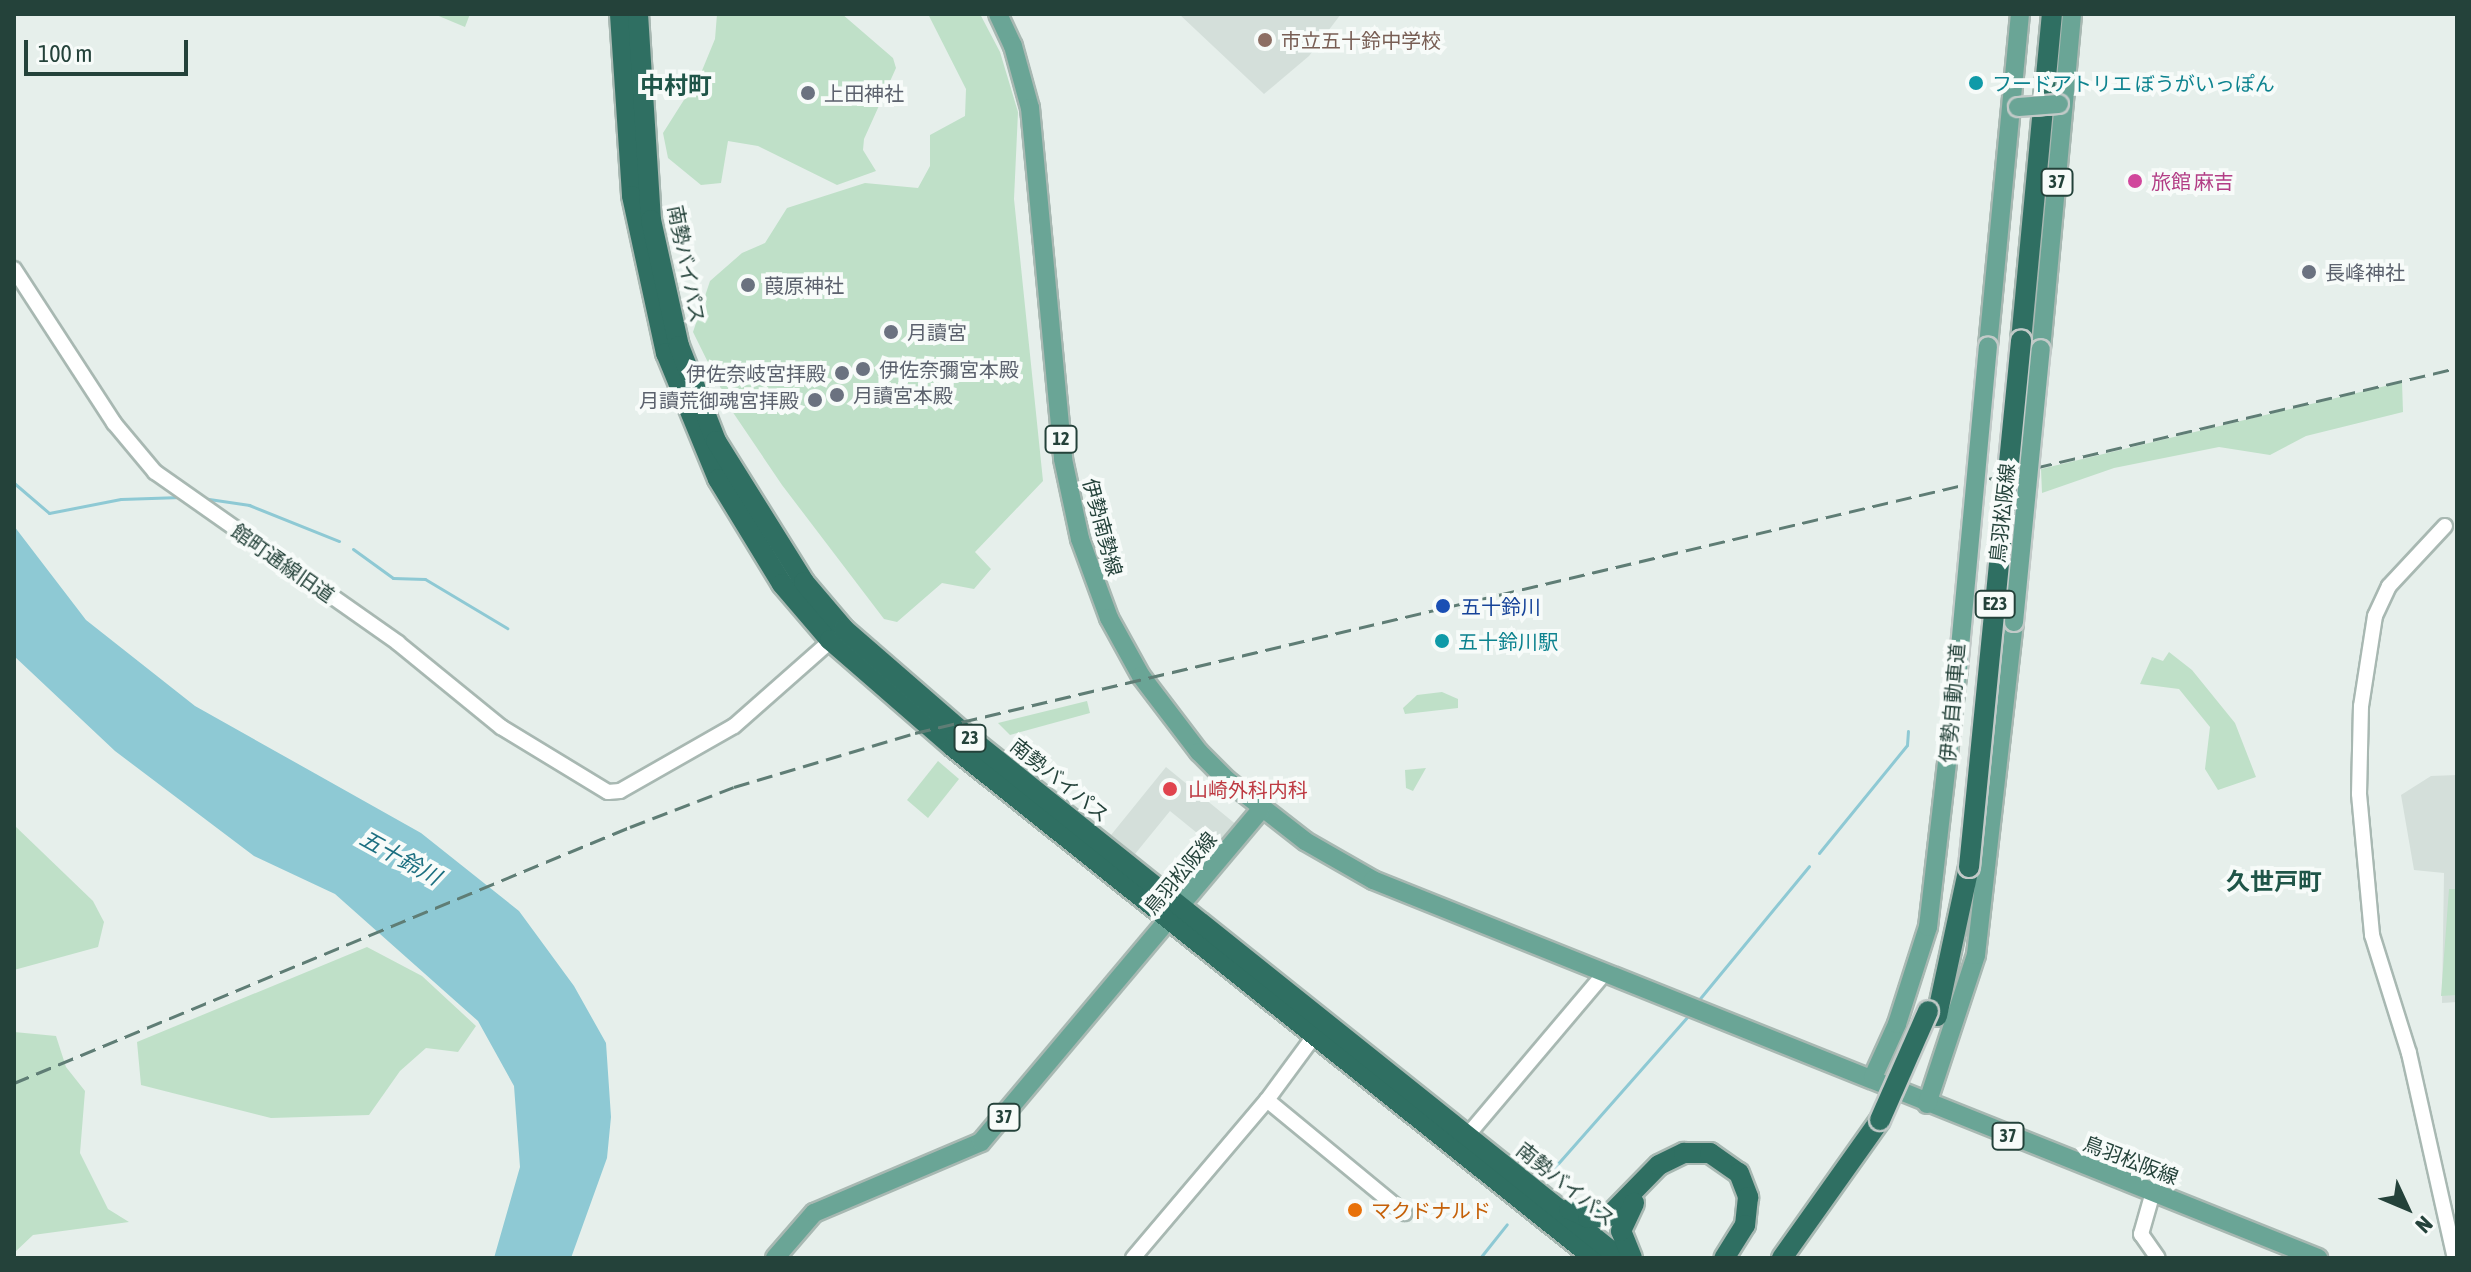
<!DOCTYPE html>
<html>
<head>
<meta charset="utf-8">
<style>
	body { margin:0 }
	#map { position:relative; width:2471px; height:1272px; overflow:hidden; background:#e6efeb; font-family:"Asap Condensed","Noto Sans JP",sans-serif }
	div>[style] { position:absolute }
	.built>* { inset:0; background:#d4dfda }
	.green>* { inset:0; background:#bfe0c8 }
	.water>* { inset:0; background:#8ec9d4 }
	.stream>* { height:3px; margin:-1.5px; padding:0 1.5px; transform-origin:1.5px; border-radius:1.5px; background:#8ec9d4 }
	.roads { filter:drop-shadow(2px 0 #a8b8b2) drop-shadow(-2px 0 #a8b8b2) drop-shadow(0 2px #a8b8b2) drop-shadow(0 -2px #a8b8b2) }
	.minor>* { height:14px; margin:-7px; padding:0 7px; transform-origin:7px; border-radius:7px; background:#fff }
	.major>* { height:18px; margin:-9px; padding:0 9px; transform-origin:9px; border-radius:9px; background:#6aa596 }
	.highway>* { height:20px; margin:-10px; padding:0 10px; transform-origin:10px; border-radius:10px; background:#2f6f62 }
	.rail>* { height:3px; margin-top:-1.5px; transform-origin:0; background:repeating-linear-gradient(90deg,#5f7d75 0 16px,transparent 0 24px) }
	.bridges { filter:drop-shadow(2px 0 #c2cac8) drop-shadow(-2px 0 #c2cac8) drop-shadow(0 2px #c2cac8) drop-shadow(0 -2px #c2cac8) }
	.major-bridge>* { height:18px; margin:-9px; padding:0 9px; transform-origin:9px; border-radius:9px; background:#6aa596 }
	.highway-bridge>* { height:20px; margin:-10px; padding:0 10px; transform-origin:10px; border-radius:10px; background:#2f6f62 }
	.dots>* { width:22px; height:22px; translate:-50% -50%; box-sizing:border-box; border:4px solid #f7fbf9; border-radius:50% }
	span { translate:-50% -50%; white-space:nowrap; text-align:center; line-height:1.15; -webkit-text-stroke:8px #f7fbf9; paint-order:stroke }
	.shield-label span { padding:2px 6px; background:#f7fbf9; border:2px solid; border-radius:6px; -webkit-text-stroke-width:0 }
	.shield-label { font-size:18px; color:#24423a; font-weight:700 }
	.education-label { font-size:20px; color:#785e54 }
	.left { translate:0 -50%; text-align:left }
	.culture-label { font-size:20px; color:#0d838f }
	.worship-label { font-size:20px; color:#5b616d }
	.right { translate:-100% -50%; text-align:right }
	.hotel-label { font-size:20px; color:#b23c85 }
	.street-label { font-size:20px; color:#24423a }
	.transit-label { font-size:20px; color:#164399 }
	.health-label { font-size:20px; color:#be3a42 }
	.food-label { font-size:20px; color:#c56008 }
	.water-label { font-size:22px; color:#1c6f80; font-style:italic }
	.quarter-label { font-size:24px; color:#1f5548; font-weight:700 }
	.frame { position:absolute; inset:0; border:16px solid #24423a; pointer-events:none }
	.north { position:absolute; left:2367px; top:1168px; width:80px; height:80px; -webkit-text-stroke:6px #f7fbf9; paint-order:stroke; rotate:134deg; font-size:22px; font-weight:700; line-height:32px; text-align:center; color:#24423a }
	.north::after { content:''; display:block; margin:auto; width:28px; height:36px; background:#24423a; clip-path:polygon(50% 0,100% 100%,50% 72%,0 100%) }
	.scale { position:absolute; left:24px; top:40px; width:164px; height:36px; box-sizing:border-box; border:4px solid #24423a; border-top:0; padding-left:10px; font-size:24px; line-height:28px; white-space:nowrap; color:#24423a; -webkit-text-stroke:6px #f7fbf9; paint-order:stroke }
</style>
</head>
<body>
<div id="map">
	<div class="built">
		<div style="clip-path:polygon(1179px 14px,1341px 14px,1309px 56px,1264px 94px)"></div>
		<div style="clip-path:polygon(1166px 767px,1238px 826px,1218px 850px,1170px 811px,1135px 854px,1111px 835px)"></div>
		<div style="clip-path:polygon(2457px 775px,2457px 1002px,2442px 1003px,2444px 873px,2414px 870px,2401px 795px,2431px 776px)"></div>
	</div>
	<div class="green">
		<div style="clip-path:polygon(434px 14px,470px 14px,465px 27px)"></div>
		<div style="clip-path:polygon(717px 14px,842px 14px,893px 58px,896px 68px,864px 139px,863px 150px,876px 171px,837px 185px,758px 146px,728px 141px,721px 183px,701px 185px,668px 158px,663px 133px,701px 73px,715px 39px)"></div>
		<div style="clip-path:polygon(928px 14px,980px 14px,1000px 52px,1018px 112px,1014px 199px,1043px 481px,975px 552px,991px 569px,974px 589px,942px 583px,897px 622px,884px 619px,782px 485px,732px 411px,693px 332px,710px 281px,742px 253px,765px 243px,787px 208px,865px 183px,918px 188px,930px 166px,930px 135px,965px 116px,966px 89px)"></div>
		<div style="clip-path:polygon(2402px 382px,2403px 412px,2306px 436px,2270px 455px,2219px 447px,2114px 468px,2042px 493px,2041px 469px)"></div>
		<div style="clip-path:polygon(2169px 652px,2192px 670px,2235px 723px,2256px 777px,2218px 790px,2205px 769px,2210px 727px,2179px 689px,2140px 684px,2152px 657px,2163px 661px)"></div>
		<div style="clip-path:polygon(1442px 692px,1458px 699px,1458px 708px,1405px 714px,1403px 708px,1417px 695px)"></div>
		<div style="clip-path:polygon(1087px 701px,1090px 713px,1010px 735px,998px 723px)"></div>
		<div style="clip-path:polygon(938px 761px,959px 779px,928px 818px,907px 800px)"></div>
		<div style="clip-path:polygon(1426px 768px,1413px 791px,1406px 788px,1405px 770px)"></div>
		<div style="clip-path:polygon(14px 825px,93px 901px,104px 922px,98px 947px,14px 970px)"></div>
		<div style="clip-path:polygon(2449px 889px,2457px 889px,2457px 995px,2441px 996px)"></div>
		<div style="clip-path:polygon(367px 947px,422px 976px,476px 1026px,458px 1052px,426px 1048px,400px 1071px,369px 1115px,271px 1118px,141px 1085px,137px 1042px)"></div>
		<div style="clip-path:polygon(14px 1032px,56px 1036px,66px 1067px,85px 1091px,80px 1153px,108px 1209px,129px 1222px,33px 1235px,14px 1253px)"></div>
	</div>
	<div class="water">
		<div style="clip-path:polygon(14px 526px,86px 620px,195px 706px,421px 833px,519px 911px,574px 986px,606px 1043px,611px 1117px,607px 1158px,571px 1258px,494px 1258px,520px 1167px,514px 1086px,478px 1021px,335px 894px,254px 856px,115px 751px,14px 656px)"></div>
	</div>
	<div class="stream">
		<div style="left:14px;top:483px;width:46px;rotate:40.6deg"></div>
		<div style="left:49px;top:513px;width:73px;rotate:-11deg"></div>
		<div style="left:121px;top:499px;width:60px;rotate:-1.9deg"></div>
		<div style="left:202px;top:498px;width:48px;rotate:8.5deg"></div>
		<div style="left:249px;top:505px;width:97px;rotate:21.8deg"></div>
		<div style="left:353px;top:549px;width:49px;rotate:35.9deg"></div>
		<div style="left:393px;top:578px;width:32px;rotate:2deg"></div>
		<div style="left:425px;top:579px;width:96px;rotate:30.9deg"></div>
		<div style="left:1819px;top:853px;width:139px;rotate:-50.8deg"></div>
		<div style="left:1907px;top:745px;width:14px;rotate:-86deg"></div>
		<div style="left:1697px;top:1002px;width:176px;rotate:-50.5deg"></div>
		<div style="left:1554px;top:1168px;width:204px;rotate:-48.6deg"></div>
		<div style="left:1480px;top:1258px;width:43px;rotate:-51.5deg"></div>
	</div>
	<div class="roads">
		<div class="minor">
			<div style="left:14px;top:269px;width:184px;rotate:57deg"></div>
			<div style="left:114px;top:423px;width:64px;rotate:50.1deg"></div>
			<div style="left:155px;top:472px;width:297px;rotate:35.1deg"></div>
			<div style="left:398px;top:643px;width:133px;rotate:39.2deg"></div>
			<div style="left:501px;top:727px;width:125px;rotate:31.3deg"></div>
			<div style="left:608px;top:792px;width:12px;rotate:-5deg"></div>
			<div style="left:620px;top:791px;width:131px;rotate:-29.7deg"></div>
			<div style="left:734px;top:726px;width:136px;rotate:-41.4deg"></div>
			<div style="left:2445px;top:526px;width:82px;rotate:133deg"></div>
			<div style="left:2389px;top:586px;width:33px;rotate:115deg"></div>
			<div style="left:2375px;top:616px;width:91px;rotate:98.8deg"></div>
			<div style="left:2361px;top:706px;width:88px;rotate:91.3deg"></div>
			<div style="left:2359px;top:794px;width:142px;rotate:84.7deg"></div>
			<div style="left:2372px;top:935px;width:124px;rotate:72.6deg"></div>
			<div style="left:2409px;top:1053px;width:210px;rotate:77.4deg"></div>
			<div style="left:1267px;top:1100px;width:178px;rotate:39.5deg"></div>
			<div style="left:1467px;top:1136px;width:212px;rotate:-49.8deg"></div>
			<div style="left:2153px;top:1192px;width:44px;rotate:105.9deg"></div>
			<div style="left:2141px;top:1234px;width:29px;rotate:55deg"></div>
			<div style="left:1133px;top:1258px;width:207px;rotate:-49.7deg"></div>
			<div style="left:1267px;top:1100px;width:81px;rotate:-53.6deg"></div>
		</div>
		<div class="major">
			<div style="left:998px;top:14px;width:35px;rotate:65deg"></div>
			<div style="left:1013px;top:46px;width:64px;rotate:74.7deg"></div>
			<div style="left:1030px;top:108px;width:353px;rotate:84.6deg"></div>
			<div style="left:1063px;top:459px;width:82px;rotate:78deg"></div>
			<div style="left:1080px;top:539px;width:84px;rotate:69.8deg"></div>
			<div style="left:1109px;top:618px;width:66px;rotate:61.1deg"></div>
			<div style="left:1141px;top:676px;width:96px;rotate:52.7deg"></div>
			<div style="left:1199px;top:752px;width:40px;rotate:45deg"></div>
			<div style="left:1227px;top:780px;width:99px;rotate:38deg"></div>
			<div style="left:1305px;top:841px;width:78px;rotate:29.8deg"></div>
			<div style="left:1373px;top:880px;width:1018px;rotate:21.8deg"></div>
			<div style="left:1988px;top:346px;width:334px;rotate:-84.5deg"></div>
			<div style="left:2041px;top:349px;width:336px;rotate:-84.7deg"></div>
			<div style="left:1873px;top:1077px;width:58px;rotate:-65.6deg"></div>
			<div style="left:1897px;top:1024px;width:102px;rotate:-72.3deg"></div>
			<div style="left:1928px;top:927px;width:260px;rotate:-83.4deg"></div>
			<div style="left:1927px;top:1104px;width:157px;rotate:-71.8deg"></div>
			<div style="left:1976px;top:955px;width:335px;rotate:-83.5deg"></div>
			<div style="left:775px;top:1258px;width:60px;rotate:-49.1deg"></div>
			<div style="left:814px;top:1213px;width:181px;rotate:-23deg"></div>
			<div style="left:981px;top:1142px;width:434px;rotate:-49.9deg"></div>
		</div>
		<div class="highway">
			<div style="left:620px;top:14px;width:182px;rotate:86.2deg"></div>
			<div style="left:632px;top:196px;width:161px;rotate:77.8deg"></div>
			<div style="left:666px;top:353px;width:136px;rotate:67.6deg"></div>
			<div style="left:718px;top:479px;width:123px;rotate:58.6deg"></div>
			<div style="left:782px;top:584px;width:74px;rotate:49.4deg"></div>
			<div style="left:830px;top:640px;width:163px;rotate:41deg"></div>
			<div style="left:953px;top:747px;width:820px;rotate:38.56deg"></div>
			<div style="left:638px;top:14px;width:206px;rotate:86.4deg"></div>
			<div style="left:651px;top:220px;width:129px;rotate:77.5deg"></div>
			<div style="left:679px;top:346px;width:102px;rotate:68.7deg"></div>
			<div style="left:716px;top:441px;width:166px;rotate:58deg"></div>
			<div style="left:804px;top:582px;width:62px;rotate:49.6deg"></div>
			<div style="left:844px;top:629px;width:162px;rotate:41deg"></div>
			<div style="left:966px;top:735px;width:837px;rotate:38.65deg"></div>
			<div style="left:2021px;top:341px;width:328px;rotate:-84.6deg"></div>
			<div style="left:1937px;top:1016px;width:152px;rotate:-77.9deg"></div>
			<div style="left:1569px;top:1209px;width:21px;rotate:25deg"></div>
			<div style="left:1588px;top:1218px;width:21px;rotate:-5deg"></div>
			<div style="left:1609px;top:1216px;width:71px;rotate:-45.6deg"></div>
			<div style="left:1659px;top:1165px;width:28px;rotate:-26deg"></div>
			<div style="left:1684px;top:1153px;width:26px"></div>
			<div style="left:1710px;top:1153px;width:35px;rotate:35deg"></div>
			<div style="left:1739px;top:1173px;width:26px;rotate:69deg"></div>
			<div style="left:1748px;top:1197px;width:28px;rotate:96deg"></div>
			<div style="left:1745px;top:1225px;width:39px;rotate:122deg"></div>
			<div style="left:1632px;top:1258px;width:29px;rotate:-112deg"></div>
			<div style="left:1621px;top:1231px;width:31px;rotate:-65deg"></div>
			<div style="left:1782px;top:1258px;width:169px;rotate:-54.6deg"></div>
		</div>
	</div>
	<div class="rail">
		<div style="left:14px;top:1083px;width:667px;rotate:-22.57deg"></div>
		<div style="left:630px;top:827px;width:111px;rotate:-21deg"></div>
		<div style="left:734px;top:787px;width:189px;rotate:-16.6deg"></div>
		<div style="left:915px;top:733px;width:1585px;rotate:-13.32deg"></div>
	</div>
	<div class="bridges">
		<div class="major-bridge">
			<div style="left:2018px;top:107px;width:41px;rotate:-4.2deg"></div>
			<div style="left:2014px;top:622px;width:274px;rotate:-84.4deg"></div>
			<div style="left:1958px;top:669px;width:324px;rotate:-84.7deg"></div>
		</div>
		<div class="highway-bridge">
			<div style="left:1969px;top:867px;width:529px;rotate:-84.35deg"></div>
			<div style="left:1880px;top:1120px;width:119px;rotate:-66.2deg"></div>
		</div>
	</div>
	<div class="dots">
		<div style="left:1265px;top:40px;background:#8d6e63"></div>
		<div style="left:1976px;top:83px;background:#0f9aa8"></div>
		<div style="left:808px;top:93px;background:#6b7280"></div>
		<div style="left:2135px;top:181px;background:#d1479c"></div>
		<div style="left:2309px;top:272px;background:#6b7280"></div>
		<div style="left:748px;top:285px;background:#6b7280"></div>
		<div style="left:891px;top:332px;background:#6b7280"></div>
		<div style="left:863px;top:369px;background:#6b7280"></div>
		<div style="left:842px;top:373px;background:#6b7280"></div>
		<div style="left:837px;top:395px;background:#6b7280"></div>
		<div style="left:815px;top:400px;background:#6b7280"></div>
		<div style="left:1443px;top:606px;background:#1a4fb4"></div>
		<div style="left:1442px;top:641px;background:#0f9aa8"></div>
		<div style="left:1170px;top:789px;background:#e0444e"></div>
		<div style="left:1355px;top:1210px;background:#e8710a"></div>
	</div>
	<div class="shield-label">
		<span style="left:2057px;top:182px">37</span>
		<span style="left:1061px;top:439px">12</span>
		<span style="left:1995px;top:604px">E23</span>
		<span style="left:970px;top:738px">23</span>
		<span style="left:1004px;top:1117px">37</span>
		<span style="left:2008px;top:1136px">37</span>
	</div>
	<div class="education-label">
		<span class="left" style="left:1281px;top:40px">市立五十鈴中学校</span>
	</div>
	<div class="culture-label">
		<span class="left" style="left:1992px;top:83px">フードアトリエ ぼうがいっぽん</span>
		<span class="left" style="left:1458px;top:641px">五十鈴川駅</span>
	</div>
	<div class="worship-label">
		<span class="left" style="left:824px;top:93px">上田神社</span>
		<span class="left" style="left:2325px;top:272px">長峰神社</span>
		<span class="left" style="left:764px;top:285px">葭原神社</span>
		<span class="left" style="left:907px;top:332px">月讀宮</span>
		<span class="left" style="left:879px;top:369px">伊佐奈彌宮本殿</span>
		<span class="right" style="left:826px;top:373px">伊佐奈岐宮拝殿</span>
		<span class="left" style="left:853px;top:395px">月讀宮本殿</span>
		<span class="right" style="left:799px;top:400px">月讀荒御魂宮拝殿</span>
	</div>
	<div class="hotel-label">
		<span class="left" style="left:2151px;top:181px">旅館 麻吉</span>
	</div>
	<div class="street-label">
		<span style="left:687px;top:264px;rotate:79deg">南勢バイパス</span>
		<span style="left:2002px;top:513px;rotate:-84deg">鳥羽松阪線</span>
		<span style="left:1103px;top:527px;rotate:75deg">伊勢南勢線</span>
		<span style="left:283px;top:563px;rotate:35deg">館町通線旧道</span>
		<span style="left:1952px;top:703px;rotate:-85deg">伊勢自動車道</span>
		<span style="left:1060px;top:780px;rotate:39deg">南勢バイパス</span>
		<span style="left:1180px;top:873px;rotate:-50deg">鳥羽松阪線</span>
		<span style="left:2131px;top:1160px;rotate:21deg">鳥羽松阪線</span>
		<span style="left:1566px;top:1184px;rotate:39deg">南勢バイパス</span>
	</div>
	<div class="transit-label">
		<span class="left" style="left:1461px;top:606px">五十鈴川</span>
	</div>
	<div class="health-label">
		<span class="left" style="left:1188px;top:789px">山崎外科内科</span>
	</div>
	<div class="food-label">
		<span class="left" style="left:1371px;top:1210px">マクドナルド</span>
	</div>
	<div class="water-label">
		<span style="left:400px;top:858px;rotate:29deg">五十鈴川</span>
	</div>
	<div class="quarter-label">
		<span style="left:676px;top:86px">中村町</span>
		<span style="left:2274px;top:882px">久世戸町</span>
	</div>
	<div class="frame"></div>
	<div class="north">N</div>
	<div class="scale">100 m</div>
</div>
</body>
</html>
